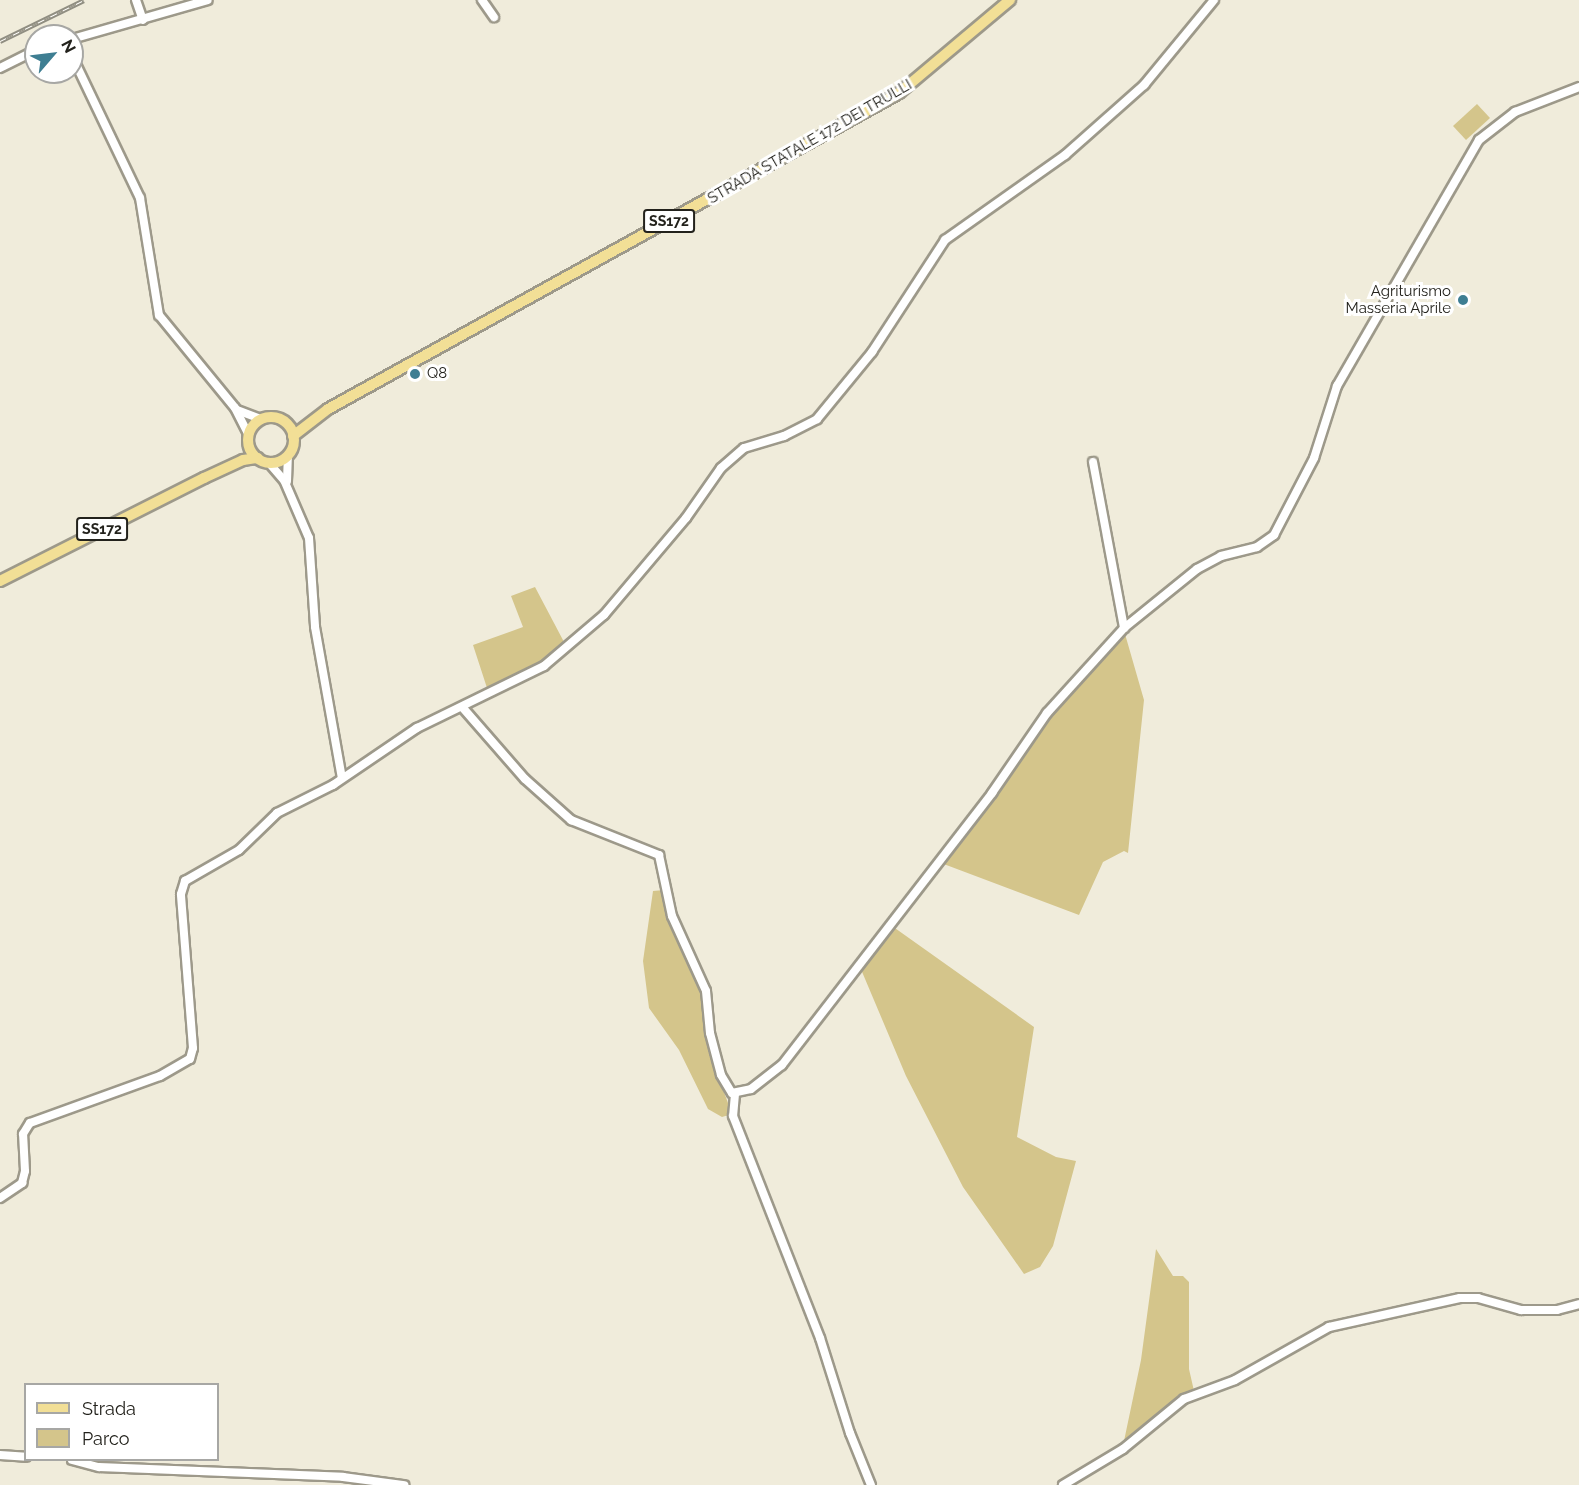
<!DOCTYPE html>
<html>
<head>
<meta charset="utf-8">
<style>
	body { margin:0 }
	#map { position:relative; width:1579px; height:1485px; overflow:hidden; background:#f0ecdb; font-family:Raleway,sans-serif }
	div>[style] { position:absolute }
	.green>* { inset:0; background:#d4c58b }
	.roads { filter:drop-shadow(2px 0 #9d998a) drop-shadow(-2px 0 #9d998a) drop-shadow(0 2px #9d998a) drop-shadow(0 -2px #9d998a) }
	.minor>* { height:8px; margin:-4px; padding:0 4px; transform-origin:4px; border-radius:4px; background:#fff }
	.major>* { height:10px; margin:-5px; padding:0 5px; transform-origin:5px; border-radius:5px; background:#f2df96 }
	.major>.ring { margin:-5px; padding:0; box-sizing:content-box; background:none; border:10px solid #f2df96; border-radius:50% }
	.rail>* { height:4.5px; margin-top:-2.25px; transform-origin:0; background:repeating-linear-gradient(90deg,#fff 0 7px,#908e82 0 14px); box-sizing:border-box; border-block:2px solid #908e82 }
	.dots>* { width:16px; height:16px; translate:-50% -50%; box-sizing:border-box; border:3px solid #fff; border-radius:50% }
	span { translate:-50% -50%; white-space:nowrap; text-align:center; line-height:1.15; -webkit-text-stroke:6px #fff; paint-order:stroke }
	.shield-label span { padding:2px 4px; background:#fff; border:2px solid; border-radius:4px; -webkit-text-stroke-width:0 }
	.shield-label { font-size:14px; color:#23221c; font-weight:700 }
	.street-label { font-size:15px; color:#23221c }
	.poi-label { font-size:15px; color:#23221c }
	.right { translate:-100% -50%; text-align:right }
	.left { translate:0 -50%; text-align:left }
	.legend { position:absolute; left:24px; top:1383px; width:195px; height:78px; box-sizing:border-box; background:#fff; border:2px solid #a7a7a4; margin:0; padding:8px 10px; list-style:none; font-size:18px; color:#23221c }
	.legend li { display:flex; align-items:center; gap:12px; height:30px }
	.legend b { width:30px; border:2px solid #a7a7a4 }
	.north { position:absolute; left:24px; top:24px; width:60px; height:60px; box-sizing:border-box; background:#fff; border:2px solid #a7a7a4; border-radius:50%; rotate:62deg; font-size:16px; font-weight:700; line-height:24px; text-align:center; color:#23221c }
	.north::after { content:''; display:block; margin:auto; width:21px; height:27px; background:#3e7e92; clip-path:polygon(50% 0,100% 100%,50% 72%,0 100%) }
</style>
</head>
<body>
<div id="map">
	<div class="green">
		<div style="clip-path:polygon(1477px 104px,1490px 118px,1466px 140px,1453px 126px)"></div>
		<div style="clip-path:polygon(535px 587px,564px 642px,542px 662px,488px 691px,473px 645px,523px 627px,511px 596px)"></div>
		<div style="clip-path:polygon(1125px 634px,1144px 700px,1128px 853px,1124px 851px,1103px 862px,1079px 915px,941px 863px,1048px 717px)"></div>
		<div style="clip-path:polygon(664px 890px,696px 974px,707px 1019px,709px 1051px,732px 1114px,722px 1117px,708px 1109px,679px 1050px,649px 1008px,643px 961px,653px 891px)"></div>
		<div style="clip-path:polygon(892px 926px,1034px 1027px,1017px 1137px,1056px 1157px,1076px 1161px,1053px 1246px,1040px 1267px,1024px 1274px,963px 1187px,906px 1076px,860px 967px)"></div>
		<div style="clip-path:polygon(1156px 1249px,1173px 1276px,1183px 1276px,1189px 1282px,1189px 1369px,1194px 1391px,1124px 1441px,1141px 1360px)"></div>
	</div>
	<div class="roads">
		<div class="minor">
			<div style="left:136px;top:0;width:21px;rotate:71deg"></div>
			<div style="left:482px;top:0;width:21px;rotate:55deg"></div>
			<div style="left:72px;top:39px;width:141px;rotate:-16deg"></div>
			<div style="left:72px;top:56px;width:157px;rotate:64.4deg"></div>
			<div style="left:140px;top:198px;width:119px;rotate:80.8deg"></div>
			<div style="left:159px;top:315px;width:120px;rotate:50.7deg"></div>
			<div style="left:235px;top:408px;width:30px;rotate:63deg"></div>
			<div style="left:0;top:68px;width:40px;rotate:-26.6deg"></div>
			<div style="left:237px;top:410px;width:26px;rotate:21deg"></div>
			<div style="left:1093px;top:462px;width:169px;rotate:79.4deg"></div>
			<div style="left:269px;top:463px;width:23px;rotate:49deg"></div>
			<div style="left:284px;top:480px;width:63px;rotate:66.7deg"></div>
			<div style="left:309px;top:538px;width:89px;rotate:86.1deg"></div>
			<div style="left:315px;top:627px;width:153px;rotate:79.9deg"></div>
			<div style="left:287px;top:481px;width:25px;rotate:-88deg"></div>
			<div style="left:463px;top:708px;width:94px;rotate:48.9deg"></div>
			<div style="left:525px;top:779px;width:62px;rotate:41.7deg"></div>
			<div style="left:571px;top:820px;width:95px;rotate:21.7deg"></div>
			<div style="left:659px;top:855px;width:62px;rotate:78deg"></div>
			<div style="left:672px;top:916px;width:82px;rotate:65.6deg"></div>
			<div style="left:706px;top:991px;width:42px;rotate:84.6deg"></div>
			<div style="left:710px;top:1033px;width:43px;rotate:75.3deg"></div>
			<div style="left:721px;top:1075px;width:21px;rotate:59deg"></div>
			<div style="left:732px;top:1093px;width:19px;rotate:-12deg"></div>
			<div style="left:751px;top:1089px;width:39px;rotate:-38deg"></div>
			<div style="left:782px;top:1065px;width:344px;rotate:-52.3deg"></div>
			<div style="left:992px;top:793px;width:97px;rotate:-55.5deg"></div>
			<div style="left:1047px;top:713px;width:115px;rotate:-47.8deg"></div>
			<div style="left:1124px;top:628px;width:94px;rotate:-38.9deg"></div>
			<div style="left:1197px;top:569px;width:27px;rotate:-28deg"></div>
			<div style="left:1221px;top:556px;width:37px;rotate:-14deg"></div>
			<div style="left:1257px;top:547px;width:21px;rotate:-35deg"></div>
			<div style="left:1274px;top:535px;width:87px;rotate:-62.5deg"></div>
			<div style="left:1314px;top:458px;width:76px;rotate:-72.3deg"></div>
			<div style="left:1337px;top:386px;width:284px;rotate:-60deg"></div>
			<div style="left:1479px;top:140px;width:46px;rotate:-37.9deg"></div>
			<div style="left:1515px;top:112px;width:69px;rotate:-21.3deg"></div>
			<div style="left:735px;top:1094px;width:22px;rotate:95deg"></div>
			<div style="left:733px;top:1116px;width:238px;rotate:68.6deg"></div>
			<div style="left:820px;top:1338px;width:100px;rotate:72.5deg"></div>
			<div style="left:850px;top:1433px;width:56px;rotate:68deg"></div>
			<div style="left:0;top:1198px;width:27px;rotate:-34deg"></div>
			<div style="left:22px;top:1183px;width:12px;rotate:-76deg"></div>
			<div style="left:25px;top:1171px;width:37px;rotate:-93deg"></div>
			<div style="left:23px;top:1134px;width:13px;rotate:-58deg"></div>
			<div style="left:30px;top:1123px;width:138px;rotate:-19.9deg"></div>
			<div style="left:160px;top:1076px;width:34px;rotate:-30deg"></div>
			<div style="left:190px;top:1059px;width:11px;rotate:-75deg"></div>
			<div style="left:193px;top:1048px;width:154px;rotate:-94.5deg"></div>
			<div style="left:181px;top:894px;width:14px;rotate:-73deg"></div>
			<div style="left:185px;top:881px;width:62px;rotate:-29.9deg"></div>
			<div style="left:239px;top:850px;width:53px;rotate:-44.2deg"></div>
			<div style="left:277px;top:813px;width:63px;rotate:-26.6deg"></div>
			<div style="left:333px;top:785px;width:102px;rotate:-34.2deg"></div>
			<div style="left:417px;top:728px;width:141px;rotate:-26deg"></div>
			<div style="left:544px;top:666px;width:79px;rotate:-40.4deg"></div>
			<div style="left:604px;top:615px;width:127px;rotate:-49.8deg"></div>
			<div style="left:686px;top:518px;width:61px;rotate:-55deg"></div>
			<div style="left:721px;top:468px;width:30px;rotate:-41deg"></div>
			<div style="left:744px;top:448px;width:42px;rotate:-16.7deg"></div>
			<div style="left:784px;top:436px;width:37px;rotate:-27deg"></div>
			<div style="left:817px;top:419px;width:87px;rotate:-50.6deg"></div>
			<div style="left:872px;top:352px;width:134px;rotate:-56.9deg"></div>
			<div style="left:945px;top:240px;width:147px;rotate:-35.3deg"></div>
			<div style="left:1065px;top:155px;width:106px;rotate:-41.5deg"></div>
			<div style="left:1144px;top:85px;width:110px;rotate:-50.5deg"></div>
			<div style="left:0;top:1455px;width:26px;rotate:4deg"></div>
			<div style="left:72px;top:1460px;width:28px;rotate:15deg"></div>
			<div style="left:99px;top:1467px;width:244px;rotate:2.3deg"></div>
			<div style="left:343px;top:1477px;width:62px;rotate:7.5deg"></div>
			<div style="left:1063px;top:1485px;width:70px;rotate:-31deg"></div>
			<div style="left:1123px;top:1449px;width:79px;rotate:-39.3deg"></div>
			<div style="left:1184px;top:1399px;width:54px;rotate:-20.4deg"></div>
			<div style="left:1235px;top:1380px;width:108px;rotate:-29.4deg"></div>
			<div style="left:1329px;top:1327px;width:134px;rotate:-12.5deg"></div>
			<div style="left:1460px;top:1298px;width:18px"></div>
			<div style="left:1478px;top:1298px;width:45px;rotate:15.6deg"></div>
			<div style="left:1521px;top:1310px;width:36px"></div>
			<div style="left:1557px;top:1310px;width:23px;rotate:-15deg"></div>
		</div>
		<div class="major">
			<div class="ring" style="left:248px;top:417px;width:36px;height:36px"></div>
			<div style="left:293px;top:436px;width:44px;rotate:-37.6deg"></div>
			<div style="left:328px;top:409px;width:653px;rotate:-28.96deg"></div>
			<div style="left:899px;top:93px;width:145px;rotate:-40deg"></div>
			<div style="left:0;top:581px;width:229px;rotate:-26.8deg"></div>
			<div style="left:204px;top:478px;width:43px;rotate:-24.8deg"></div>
			<div style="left:243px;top:460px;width:15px;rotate:-8deg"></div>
		</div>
	</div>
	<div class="rail">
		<div style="left:0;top:41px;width:93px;rotate:-26deg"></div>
	</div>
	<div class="dots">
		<div style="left:1463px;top:300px;background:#3e7e92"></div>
		<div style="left:415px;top:374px;background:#3e7e92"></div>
	</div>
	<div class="shield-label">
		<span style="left:669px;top:221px">SS172</span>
		<span style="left:102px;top:529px">SS172</span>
	</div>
	<div class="street-label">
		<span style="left:810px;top:142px;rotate:-30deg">STRADA STATALE 172 DEI TRULLI</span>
	</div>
	<div class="poi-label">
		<span class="right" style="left:1451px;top:300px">Agriturismo<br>Masseria Aprile</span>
		<span class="left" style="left:427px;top:374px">Q8</span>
	</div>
	<ul class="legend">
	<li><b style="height:8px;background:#f2df96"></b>Strada</li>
	<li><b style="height:16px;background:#d4c58b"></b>Parco</li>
	</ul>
	<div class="north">N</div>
</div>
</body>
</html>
